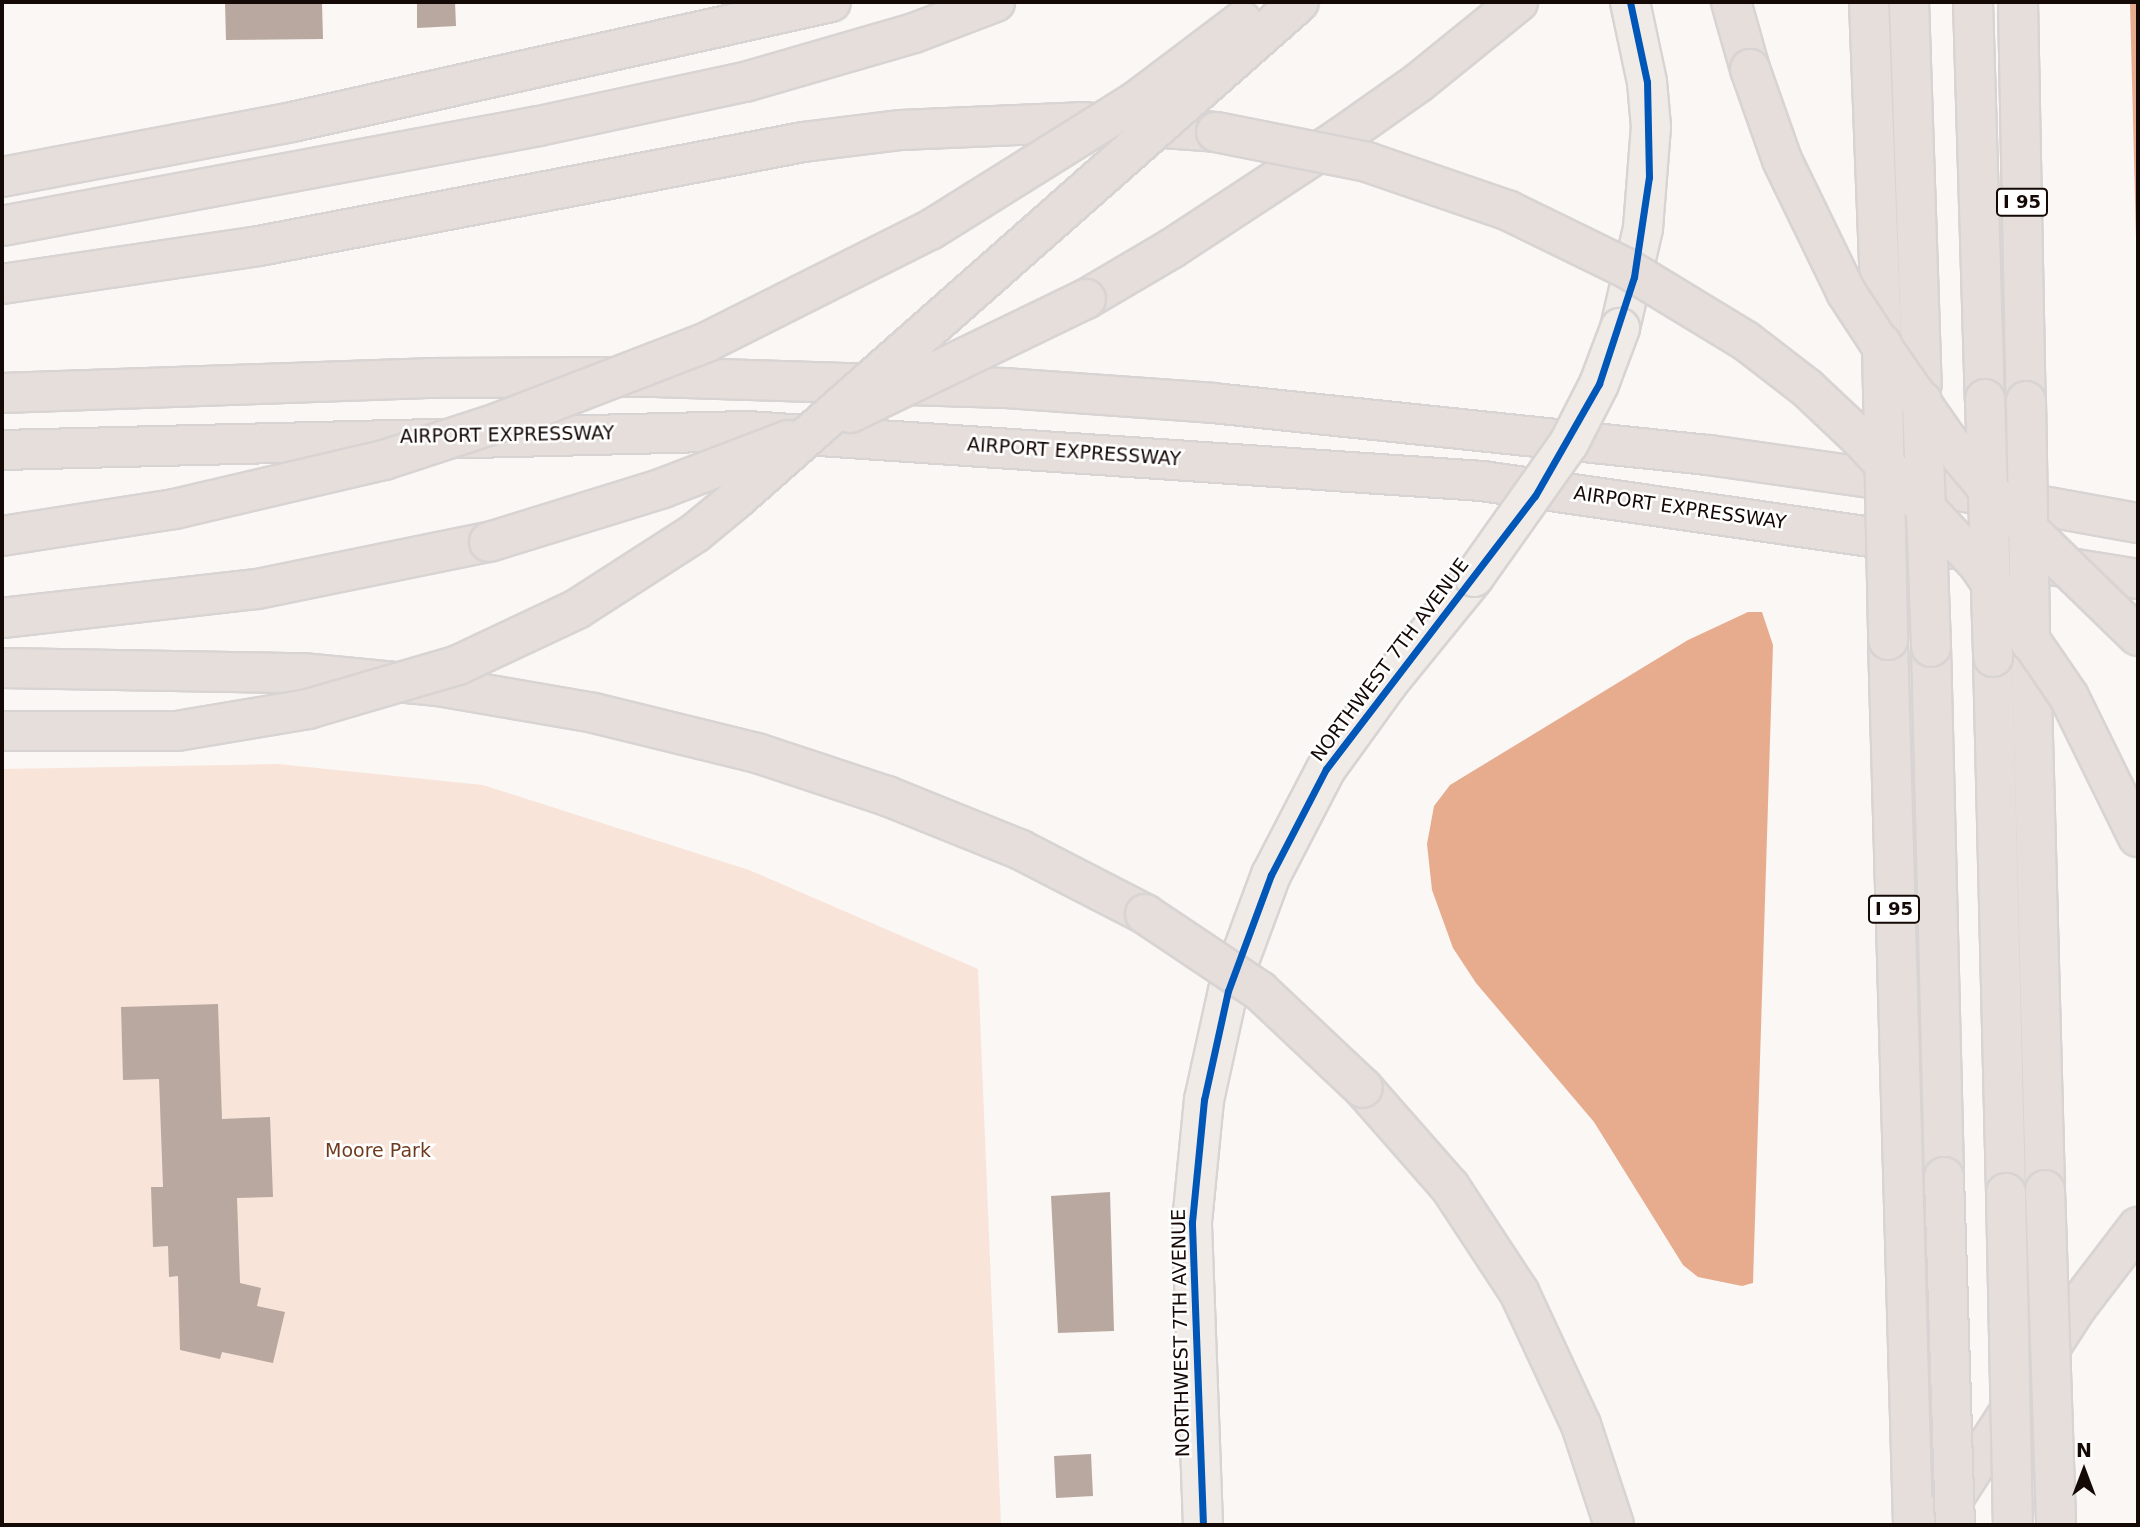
<!DOCTYPE html>
<html>
<head>
<meta charset="utf-8">
<style>
	body { margin:0 }
	#map { position:relative; width:2140px; height:1527px; overflow:hidden; background:#faf7f5; font-family:"DejaVu Sans",sans-serif }
	div>[style] { position:absolute }
	.green>* { inset:0; background:#f9e4da }
	.water>* { inset:0; background:#e7ac8e }
	.building>* { inset:0; background:#b9a89f }
	.roads { filter:drop-shadow(2px 0 #d8d4d3) drop-shadow(-2px 0 #d8d4d3) drop-shadow(0 2px #d8d4d3) drop-shadow(0 -2px #d8d4d3) }
	.primary>* { height:38px; margin:-19px; padding:0 19px; transform-origin:19px; border-radius:19px; background:#f1ebe7 }
	.motorway>* { height:38px; margin:-19px; padding:0 19px; transform-origin:19px; border-radius:19px; background:#e6deda }
	.bridges { filter:drop-shadow(2px 0 #d8d4d3) drop-shadow(-2px 0 #d8d4d3) drop-shadow(0 2px #d8d4d3) drop-shadow(0 -2px #d8d4d3) }
	.primary-bridge>* { height:38px; margin:-19px; padding:0 19px; transform-origin:19px; border-radius:19px; background:#f1ebe7 }
	.motorway-bridge>* { height:38px; margin:-19px; padding:0 19px; transform-origin:19px; border-radius:19px; background:#e6deda }
	.cycleway>* { height:7px; margin:-3.5px; padding:0 3.5px; transform-origin:3.5px; border-radius:3.5px; background:#0057b8 }
	span { translate:-50% -50%; white-space:nowrap; text-align:center; line-height:1.15; -webkit-text-stroke:5px #fff; paint-order:stroke }
	.shield-label span { padding:2px 5px; background:#fff; border:2px solid; border-radius:5px; -webkit-text-stroke-width:0 }
	.shield-label { font-size:18px; color:#150905; font-weight:700 }
	.street-label { font-size:19px; color:#150905 }
	.park-label { font-size:19px; color:#703a1c }
	.frame { position:absolute; inset:0; border:4px solid #150905; pointer-events:none }
	.north { position:absolute; left:2049px; top:1436px; width:70px; height:70px; -webkit-text-stroke:5px #fff; paint-order:stroke; rotate:0deg; font-size:19px; font-weight:700; line-height:28px; text-align:center; color:#150905 }
	.north::after { content:''; display:block; margin:auto; width:24px; height:32px; background:#150905; clip-path:polygon(50% 0,100% 100%,50% 72%,0 100%) }
</style>
</head>
<body>
<div id="map">
	<div class="green">
		<div style="clip-path:polygon(278px 764px,483px 785px,749px 870px,978px 969px,1001px 1525px,2px 1525px,2px 769px)"></div>
	</div>
	<div class="water">
		<div style="clip-path:polygon(2130px 2px,2138px 2px,2138px 312px,2137px 277px)"></div>
		<div style="clip-path:polygon(1748px 612px,1762px 612px,1773px 645px,1753px 1283px,1742px 1286px,1698px 1277px,1683px 1265px,1594px 1122px,1476px 983px,1453px 948px,1432px 890px,1427px 844px,1434px 806px,1450px 785px,1688px 640px)"></div>
	</div>
	<div class="building">
		<div style="clip-path:polygon(225px 2px,322px 2px,323px 39px,226px 40px)"></div>
		<div style="clip-path:polygon(417px 2px,455px 2px,456px 26px,417px 28px)"></div>
		<div style="clip-path:polygon(218px 1004px,222px 1119px,270px 1117px,273px 1197px,237px 1198px,240px 1283px,261px 1288px,257px 1306px,285px 1312px,273px 1363px,222px 1352px,220px 1359px,180px 1350px,178px 1276px,169px 1277px,168px 1246px,153px 1247px,151px 1187px,163px 1187px,159px 1079px,123px 1080px,121px 1007px)"></div>
		<div style="clip-path:polygon(1110px 1192px,1114px 1331px,1058px 1333px,1051px 1196px)"></div>
		<div style="clip-path:polygon(1091px 1454px,1093px 1496px,1056px 1498px,1054px 1456px)"></div>
	</div>
	<div class="roads">
		<div class="primary">
			<div style="left:1620px;top:328px;width:103px;rotate:-77deg"></div>
			<div style="left:1643px;top:228px;width:101px;rotate:-85.5deg"></div>
			<div style="left:1651px;top:127px;width:45px;rotate:-95.1deg"></div>
			<div style="left:1647px;top:82px;width:82px;rotate:-102deg"></div>
			<div style="left:1203px;top:1525px;width:303px;rotate:-92.1deg"></div>
			<div style="left:1192px;top:1222px;width:123px;rotate:-84.4deg"></div>
			<div style="left:1204px;top:1100px;width:112px;rotate:-77.6deg"></div>
			<div style="left:1228px;top:991px;width:124px;rotate:-69.7deg"></div>
			<div style="left:1271px;top:875px;width:119px;rotate:-62.6deg"></div>
			<div style="left:1326px;top:769px;width:106px;rotate:-54.2deg"></div>
			<div style="left:1388px;top:683px;width:136px;rotate:-50.9deg"></div>
		</div>
		<div class="motorway">
			<div style="left:1731px;top:2px;width:70px;rotate:74.2deg"></div>
			<div style="left:1869px;top:2px;width:332px;rotate:87.8deg"></div>
			<div style="left:1909px;top:2px;width:383px;rotate:88.1deg"></div>
			<div style="left:1973px;top:2px;width:397px;rotate:88.3deg"></div>
			<div style="left:2018px;top:2px;width:399px;rotate:88.9deg"></div>
			<div style="left:2px;top:177px;width:295px;rotate:-10.7deg"></div>
			<div style="left:292px;top:122px;width:552px;rotate:-12.55deg"></div>
			<div style="left:2px;top:226px;width:546px;rotate:-10.55deg"></div>
			<div style="left:539px;top:126px;width:211px;rotate:-12.1deg"></div>
			<div style="left:745px;top:82px;width:176px;rotate:-16.2deg"></div>
			<div style="left:914px;top:33px;width:87px;rotate:-20.9deg"></div>
			<div style="left:2px;top:284px;width:260px;rotate:-8.4deg"></div>
			<div style="left:259px;top:246px;width:554px;rotate:-10.82deg"></div>
			<div style="left:803px;top:142px;width:99px;rotate:-7deg"></div>
			<div style="left:901px;top:130px;width:180px;rotate:-2.5deg"></div>
			<div style="left:1081px;top:122px;width:135px;rotate:4.2deg"></div>
			<div style="left:1086px;top:299px;width:99px;rotate:-30.5deg"></div>
			<div style="left:1171px;top:249px;width:199px;rotate:-33.3deg"></div>
			<div style="left:1337px;top:140px;width:99px;rotate:-35.1deg"></div>
			<div style="left:1418px;top:83px;width:129px;rotate:-39deg"></div>
			<div style="left:2px;top:393px;width:426px;rotate:-2deg"></div>
			<div style="left:428px;top:378px;width:227px;rotate:-0.3deg"></div>
			<div style="left:655px;top:377px;width:350px;rotate:1.8deg"></div>
			<div style="left:1005px;top:388px;width:209px;rotate:4.1deg"></div>
			<div style="left:1213px;top:403px;width:499px;rotate:6deg"></div>
			<div style="left:1709px;top:455px;width:247px;rotate:8.1deg"></div>
			<div style="left:1954px;top:490px;width:187px;rotate:10.2deg"></div>
			<div style="left:2px;top:450px;width:745px;rotate:-1.46deg"></div>
			<div style="left:747px;top:431px;width:737px;rotate:3.89deg"></div>
			<div style="left:1482px;top:481px;width:483px;rotate:8.2deg"></div>
			<div style="left:2051px;top:565px;width:88px;rotate:9.1deg"></div>
			<div style="left:2px;top:618px;width:257px;rotate:-6.5deg"></div>
			<div style="left:257px;top:589px;width:237px;rotate:-11.5deg"></div>
			<div style="left:1888px;top:640px;width:885px;rotate:88.38deg"></div>
			<div style="left:1931px;top:647px;width:530px;rotate:88.59deg"></div>
			<div style="left:1993px;top:657px;width:536px;rotate:88.61deg"></div>
			<div style="left:2031px;top:661px;width:529px;rotate:88.48deg"></div>
			<div style="left:2px;top:668px;width:300px;rotate:1deg"></div>
			<div style="left:302px;top:673px;width:137px;rotate:5.5deg"></div>
			<div style="left:438px;top:686px;width:158px;rotate:9.8deg"></div>
			<div style="left:594px;top:713px;width:168px;rotate:13.8deg"></div>
			<div style="left:757px;top:753px;width:137px;rotate:18.3deg"></div>
			<div style="left:887px;top:796px;width:144px;rotate:21.9deg"></div>
			<div style="left:1021px;top:850px;width:140px;rotate:27.3deg"></div>
			<div style="left:1363px;top:1088px;width:132px;rotate:48.7deg"></div>
			<div style="left:1450px;top:1187px;width:126px;rotate:56.7deg"></div>
			<div style="left:1519px;top:1292px;width:147px;rotate:65deg"></div>
			<div style="left:1581px;top:1425px;width:105px;rotate:71.7deg"></div>
			<div style="left:1945px;top:1512px;width:242px;rotate:-57.3deg"></div>
			<div style="left:2076px;top:1308px;width:102px;rotate:-52.6deg"></div>
		</div>
	</div>
	<div class="bridges">
		<div class="primary-bridge">
			<div style="left:1474px;top:577px;width:164px;rotate:-54.7deg"></div>
			<div style="left:1569px;top:443px;width:66px;rotate:-63deg"></div>
			<div style="left:1599px;top:384px;width:60px;rotate:-69.4deg"></div>
		</div>
		<div class="motorway-bridge">
			<div style="left:1750px;top:69px;width:96px;rotate:70.6deg"></div>
			<div style="left:1782px;top:160px;width:147px;rotate:64.1deg"></div>
			<div style="left:1846px;top:292px;width:62px;rotate:56.8deg"></div>
			<div style="left:1880px;top:344px;width:118px;rotate:55deg"></div>
			<div style="left:1948px;top:441px;width:70px;rotate:50.2deg"></div>
			<div style="left:1993px;top:495px;width:202px;rotate:44.2deg"></div>
			<div style="left:1216px;top:132px;width:154px;rotate:11.2deg"></div>
			<div style="left:1367px;top:162px;width:150px;rotate:19deg"></div>
			<div style="left:1509px;top:211px;width:130px;rotate:26deg"></div>
			<div style="left:1626px;top:268px;width:140px;rotate:31.3deg"></div>
			<div style="left:1746px;top:341px;width:77px;rotate:37.6deg"></div>
			<div style="left:1807px;top:388px;width:73px;rotate:43.3deg"></div>
			<div style="left:1860px;top:438px;width:173px;rotate:46.9deg"></div>
			<div style="left:1978px;top:564px;width:161px;rotate:55.6deg"></div>
			<div style="left:2069px;top:697px;width:156px;rotate:63.8deg"></div>
			<div style="left:1882px;top:344px;width:296px;rotate:88.8deg"></div>
			<div style="left:1985px;top:399px;width:258px;rotate:88.2deg"></div>
			<div style="left:1922px;top:401px;width:246px;rotate:87.9deg"></div>
			<div style="left:2026px;top:401px;width:241px;rotate:89deg"></div>
			<div style="left:850px;top:413px;width:262px;rotate:-25.8deg"></div>
			<div style="left:2px;top:536px;width:175px;rotate:-8.9deg"></div>
			<div style="left:175px;top:509px;width:215px;rotate:-13.2deg"></div>
			<div style="left:384px;top:460px;width:122px;rotate:-18.1deg"></div>
			<div style="left:500px;top:422px;width:222px;rotate:-21.1deg"></div>
			<div style="left:707px;top:342px;width:250px;rotate:-26.7deg"></div>
			<div style="left:930px;top:230px;width:242px;rotate:-32deg"></div>
			<div style="left:1135px;top:102px;width:134px;rotate:-37.1deg"></div>
			<div style="left:489px;top:542px;width:182px;rotate:-17.2deg"></div>
			<div style="left:663px;top:488px;width:134px;rotate:-21deg"></div>
			<div style="left:2px;top:731px;width:175px"></div>
			<div style="left:177px;top:731px;width:133px;rotate:-9.5deg"></div>
			<div style="left:308px;top:709px;width:156px;rotate:-16.3deg"></div>
			<div style="left:458px;top:665px;width:132px;rotate:-25.2deg"></div>
			<div style="left:577px;top:609px;width:140px;rotate:-32.8deg"></div>
			<div style="left:695px;top:533px;width:52px;rotate:-39.5deg"></div>
			<div style="left:735px;top:500px;width:752px;rotate:-41.44deg"></div>
			<div style="left:1145px;top:914px;width:138px;rotate:33.8deg"></div>
			<div style="left:1260px;top:991px;width:141px;rotate:43.3deg"></div>
			<div style="left:1944px;top:1177px;width:348px;rotate:88.2deg"></div>
			<div style="left:2045px;top:1190px;width:335px;rotate:88.1deg"></div>
			<div style="left:2006px;top:1193px;width:332px;rotate:88.8deg"></div>
		</div>
	</div>
	<div class="cycleway">
		<div style="left:1203px;top:1525px;width:303px;rotate:-92.1deg"></div>
		<div style="left:1192px;top:1222px;width:123px;rotate:-84.4deg"></div>
		<div style="left:1204px;top:1100px;width:112px;rotate:-77.6deg"></div>
		<div style="left:1228px;top:991px;width:124px;rotate:-69.7deg"></div>
		<div style="left:1271px;top:875px;width:119px;rotate:-62.6deg"></div>
		<div style="left:1326px;top:769px;width:344px;rotate:-52.6deg"></div>
		<div style="left:1535px;top:496px;width:129px;rotate:-60.3deg"></div>
		<div style="left:1599px;top:384px;width:113px;rotate:-71.9deg"></div>
		<div style="left:1634px;top:277px;width:101px;rotate:-81.5deg"></div>
		<div style="left:1649px;top:177px;width:95px;rotate:-91.2deg"></div>
		<div style="left:1647px;top:82px;width:82px;rotate:-102deg"></div>
	</div>
	<div class="shield-label">
		<span style="left:2022px;top:202px">I 95</span>
		<span style="left:1894px;top:909px">I 95</span>
	</div>
	<div class="street-label">
		<span style="left:507px;top:435px;rotate:-1deg">AIRPORT EXPRESSWAY</span>
		<span style="left:1074px;top:452px;rotate:4deg">AIRPORT EXPRESSWAY</span>
		<span style="left:1680px;top:508px;rotate:8deg">AIRPORT EXPRESSWAY</span>
		<span style="left:1390px;top:660px;rotate:-53deg">NORTHWEST 7TH AVENUE</span>
		<span style="left:1181px;top:1333px;rotate:-91deg">NORTHWEST 7TH AVENUE</span>
	</div>
	<div class="park-label">
		<span style="left:378px;top:1151px">Moore Park</span>
	</div>
	<div class="frame"></div>
	<div class="north">N</div>
</div>
</body>
</html>
